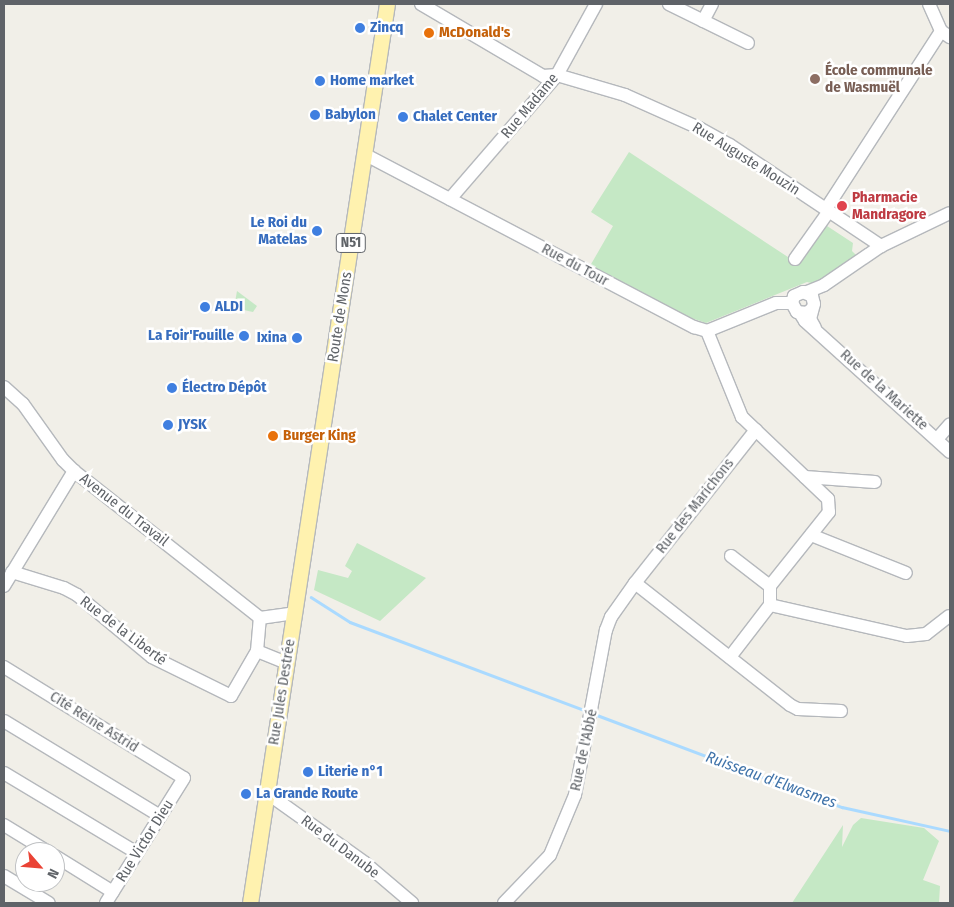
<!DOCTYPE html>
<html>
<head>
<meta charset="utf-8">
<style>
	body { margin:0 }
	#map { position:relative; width:954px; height:907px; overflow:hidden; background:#f1efe8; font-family:"Fira Sans Condensed",sans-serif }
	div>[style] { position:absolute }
	.green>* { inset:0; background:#c5e8c5 }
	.stream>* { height:2.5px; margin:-1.25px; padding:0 1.25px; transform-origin:1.25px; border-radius:1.25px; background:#aadaff }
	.roads { filter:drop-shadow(1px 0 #b5b8bc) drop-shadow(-1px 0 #b5b8bc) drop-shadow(0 1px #b5b8bc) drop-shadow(0 -1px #b5b8bc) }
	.minor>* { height:12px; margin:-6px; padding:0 6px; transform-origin:6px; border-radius:6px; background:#fff }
	.major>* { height:15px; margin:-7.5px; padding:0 7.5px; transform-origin:7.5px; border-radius:7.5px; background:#fff2af }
	.dots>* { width:14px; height:14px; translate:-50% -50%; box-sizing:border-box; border:2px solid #fff; border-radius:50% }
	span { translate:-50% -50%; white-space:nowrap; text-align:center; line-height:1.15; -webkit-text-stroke:5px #fff; paint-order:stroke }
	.shield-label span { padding:1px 4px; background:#fff; border:1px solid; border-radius:4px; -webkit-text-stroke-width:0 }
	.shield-label { font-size:14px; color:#5f6368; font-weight:700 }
	.shop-label { font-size:15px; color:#366cbe; font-weight:700 }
	.left { translate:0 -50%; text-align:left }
	.right { translate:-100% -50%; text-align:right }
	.food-label { font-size:15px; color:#c56008; font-weight:700 }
	.education-label { font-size:15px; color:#785e54; font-weight:700 }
	.street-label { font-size:15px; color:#5f6368 }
	.health-label { font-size:15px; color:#be3a42; font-weight:700 }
	.water-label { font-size:16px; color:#4174aa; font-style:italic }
	.frame { position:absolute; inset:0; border:5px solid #5f6368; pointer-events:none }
	.north { position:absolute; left:15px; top:842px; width:50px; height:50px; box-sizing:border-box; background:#fff; border:1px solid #bfc1c3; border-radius:50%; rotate:117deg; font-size:14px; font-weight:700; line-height:20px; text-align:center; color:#5f6368 }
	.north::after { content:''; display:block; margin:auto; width:18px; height:22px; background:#ea4335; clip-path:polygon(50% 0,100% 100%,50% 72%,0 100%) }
</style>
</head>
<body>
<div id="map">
	<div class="green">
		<div style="clip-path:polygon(629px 152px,797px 263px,824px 224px,853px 243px,852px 251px,856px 255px,815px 284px,807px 282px,706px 323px,691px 318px,590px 266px,613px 226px,591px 212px)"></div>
		<div style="clip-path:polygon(237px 291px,257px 306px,253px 312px,234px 308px)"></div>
		<div style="clip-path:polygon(357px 543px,426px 578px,380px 621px,314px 590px,318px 570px,348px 578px,352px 571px,345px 566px)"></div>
		<div style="clip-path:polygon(861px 818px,924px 828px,939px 841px,923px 880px,940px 886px,939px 903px,792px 903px,843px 825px,842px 847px,853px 825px)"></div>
	</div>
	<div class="stream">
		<div style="left:311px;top:597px;width:46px;rotate:32.7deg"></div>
		<div style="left:350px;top:622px;width:250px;rotate:20.6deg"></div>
		<div style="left:597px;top:715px;width:262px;rotate:20.6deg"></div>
		<div style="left:842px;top:807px;width:111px;rotate:12.5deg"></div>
	</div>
	<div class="roads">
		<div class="minor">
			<div style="left:421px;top:4px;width:142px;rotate:30.5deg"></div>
			<div style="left:543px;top:76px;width:14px;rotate:-4deg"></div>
			<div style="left:557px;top:75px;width:71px;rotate:16.4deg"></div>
			<div style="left:625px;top:95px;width:81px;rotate:24deg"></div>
			<div style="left:699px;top:128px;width:35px;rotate:29deg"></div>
			<div style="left:730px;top:145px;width:182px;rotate:33.8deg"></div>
			<div style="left:669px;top:4px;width:88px;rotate:26.3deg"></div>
			<div style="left:929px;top:4px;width:30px;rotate:66deg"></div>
			<div style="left:941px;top:31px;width:11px;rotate:34deg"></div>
			<div style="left:703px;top:21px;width:19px;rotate:-62deg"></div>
			<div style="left:364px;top:154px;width:373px;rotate:27.7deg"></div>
			<div style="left:694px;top:327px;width:14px;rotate:17deg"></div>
			<div style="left:707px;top:331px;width:74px;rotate:-22.1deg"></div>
			<div style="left:776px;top:303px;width:16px"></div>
			<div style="left:450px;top:199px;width:164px;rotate:-49.2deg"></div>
			<div style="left:557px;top:75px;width:81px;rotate:-61.2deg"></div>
			<div style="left:826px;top:209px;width:212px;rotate:-57.1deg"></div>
			<div style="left:795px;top:259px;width:59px;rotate:-54.7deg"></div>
			<div style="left:807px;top:292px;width:18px;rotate:-22deg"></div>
			<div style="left:824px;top:285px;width:69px;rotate:-34.4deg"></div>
			<div style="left:881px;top:246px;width:76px;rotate:-25.6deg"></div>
			<div style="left:812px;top:309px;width:6px;rotate:141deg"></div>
			<div style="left:807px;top:313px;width:10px;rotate:-174deg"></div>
			<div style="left:797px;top:312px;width:10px;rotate:-119deg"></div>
			<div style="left:792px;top:303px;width:7px;rotate:-74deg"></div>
			<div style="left:794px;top:296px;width:10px;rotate:-24deg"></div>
			<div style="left:803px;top:292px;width:10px;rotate:24deg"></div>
			<div style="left:812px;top:296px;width:8px;rotate:76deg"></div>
			<div style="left:814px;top:304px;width:16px;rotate:105deg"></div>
			<div style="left:810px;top:319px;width:10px;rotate:61deg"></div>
			<div style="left:800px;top:313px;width:9px;rotate:58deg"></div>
			<div style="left:805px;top:321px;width:195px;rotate:42.1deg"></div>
			<div style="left:707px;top:331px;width:93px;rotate:67.9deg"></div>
			<div style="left:742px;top:417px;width:119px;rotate:43.6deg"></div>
			<div style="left:828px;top:499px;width:13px;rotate:86deg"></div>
			<div style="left:829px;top:512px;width:95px;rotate:128.6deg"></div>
			<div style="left:770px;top:586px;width:19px;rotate:90deg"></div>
			<div style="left:770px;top:605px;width:66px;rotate:127.6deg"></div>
			<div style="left:4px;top:387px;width:25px;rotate:42deg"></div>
			<div style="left:23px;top:404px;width:69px;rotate:54.5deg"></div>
			<div style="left:63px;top:460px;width:16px;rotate:45deg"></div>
			<div style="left:74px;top:471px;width:237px;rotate:38.3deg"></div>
			<div style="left:938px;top:438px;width:18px;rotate:-49deg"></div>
			<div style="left:805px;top:477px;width:70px;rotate:4.1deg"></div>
			<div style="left:811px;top:535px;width:102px;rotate:21.8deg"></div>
			<div style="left:731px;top:556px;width:49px;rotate:37.6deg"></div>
			<div style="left:12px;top:572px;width:54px;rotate:17.1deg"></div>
			<div style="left:64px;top:588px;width:15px;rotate:28deg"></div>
			<div style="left:77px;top:595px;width:97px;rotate:39.6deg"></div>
			<div style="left:152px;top:657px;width:88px;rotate:26.3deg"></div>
			<div style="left:231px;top:696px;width:52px;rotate:-60deg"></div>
			<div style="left:257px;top:651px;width:33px;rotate:-85deg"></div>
			<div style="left:635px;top:583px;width:197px;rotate:38.2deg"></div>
			<div style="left:790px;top:705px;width:9px;rotate:27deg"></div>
			<div style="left:798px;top:709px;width:43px;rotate:2.7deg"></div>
			<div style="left:4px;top:586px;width:135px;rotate:-58.7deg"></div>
			<div style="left:770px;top:605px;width:140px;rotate:12.8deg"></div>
			<div style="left:907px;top:636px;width:19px;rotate:-6deg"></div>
			<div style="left:926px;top:634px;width:29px;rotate:-38deg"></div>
			<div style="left:260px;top:618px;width:35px;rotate:-8deg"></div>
			<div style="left:257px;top:651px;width:32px;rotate:22deg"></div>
			<div style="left:4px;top:667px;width:211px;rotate:31.7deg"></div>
			<div style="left:184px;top:778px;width:147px;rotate:122deg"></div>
			<div style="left:4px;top:721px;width:183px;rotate:31.3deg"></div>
			<div style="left:4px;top:773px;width:155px;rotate:31deg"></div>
			<div style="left:267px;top:793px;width:120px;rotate:35.5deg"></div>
			<div style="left:365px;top:863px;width:62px;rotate:40.4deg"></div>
			<div style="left:4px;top:825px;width:52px;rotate:31.5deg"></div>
			<div style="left:55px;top:856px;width:68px;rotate:31.8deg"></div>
			<div style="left:4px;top:876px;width:52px;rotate:31deg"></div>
			<div style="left:504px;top:903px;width:66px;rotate:-46.2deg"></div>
			<div style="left:550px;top:855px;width:65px;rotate:-67.4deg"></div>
			<div style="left:575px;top:795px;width:168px;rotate:-79.4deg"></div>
			<div style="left:606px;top:630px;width:14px;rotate:-69deg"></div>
			<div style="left:611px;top:617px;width:42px;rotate:-54.8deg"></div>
			<div style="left:635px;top:583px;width:195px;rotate:-51.7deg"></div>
		</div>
		<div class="major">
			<div style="left:250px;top:903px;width:909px;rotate:-81.34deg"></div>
		</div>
	</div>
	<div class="dots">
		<div style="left:360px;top:28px;background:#3f7fe0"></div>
		<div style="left:429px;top:33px;background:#e8710a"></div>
		<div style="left:815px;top:79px;background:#8d6e63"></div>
		<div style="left:320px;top:81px;background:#3f7fe0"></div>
		<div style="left:315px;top:115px;background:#3f7fe0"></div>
		<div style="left:403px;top:117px;background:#3f7fe0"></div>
		<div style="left:842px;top:206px;background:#e0444e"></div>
		<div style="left:317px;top:231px;background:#3f7fe0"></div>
		<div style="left:205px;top:307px;background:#3f7fe0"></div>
		<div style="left:244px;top:336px;background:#3f7fe0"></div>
		<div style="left:297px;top:338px;background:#3f7fe0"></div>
		<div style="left:172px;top:388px;background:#3f7fe0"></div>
		<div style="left:168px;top:425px;background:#3f7fe0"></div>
		<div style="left:273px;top:436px;background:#e8710a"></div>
		<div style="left:308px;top:772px;background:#3f7fe0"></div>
		<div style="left:246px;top:794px;background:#3f7fe0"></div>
	</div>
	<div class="shield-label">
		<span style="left:351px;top:243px">N51</span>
	</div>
	<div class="shop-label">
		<span class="left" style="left:370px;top:28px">Zincq</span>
		<span class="left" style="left:330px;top:81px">Home market</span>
		<span class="left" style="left:325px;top:115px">Babylon</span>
		<span class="left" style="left:413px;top:117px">Chalet Center</span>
		<span class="right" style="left:307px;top:231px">Le Roi du<br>Matelas</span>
		<span class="left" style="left:215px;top:307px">ALDI</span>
		<span class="right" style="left:234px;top:336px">La Foir'Fouille</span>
		<span class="right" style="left:287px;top:338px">Ixina</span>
		<span class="left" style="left:182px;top:388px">Électro Dépôt</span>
		<span class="left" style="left:178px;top:425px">JYSK</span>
		<span class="left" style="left:318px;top:772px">Literie n°1</span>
		<span class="left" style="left:256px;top:794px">La Grande Route</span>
	</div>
	<div class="food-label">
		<span class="left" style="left:439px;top:33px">McDonald's</span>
		<span class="left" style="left:283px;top:436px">Burger King</span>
	</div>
	<div class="education-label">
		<span class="left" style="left:825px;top:79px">École communale<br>de Wasmuël</span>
	</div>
	<div class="street-label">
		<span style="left:530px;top:106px;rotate:-50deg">Rue Madame</span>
		<span style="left:746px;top:159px;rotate:32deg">Rue Auguste Mouzin</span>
		<span style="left:575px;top:265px;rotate:28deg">Rue du Tour</span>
		<span style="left:340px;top:317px;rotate:-81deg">Route de Mons</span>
		<span style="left:884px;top:390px;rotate:42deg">Rue de la Mariette</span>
		<span style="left:695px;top:506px;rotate:-52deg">Rue des Marichons</span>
		<span style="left:124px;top:510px;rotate:38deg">Avenue du Travail</span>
		<span style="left:123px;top:631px;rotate:37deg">Rue de la Liberté</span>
		<span style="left:282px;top:692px;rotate:-81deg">Rue Jules Destrée</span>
		<span style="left:94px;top:722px;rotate:32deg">Cité Reine Astrid</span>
		<span style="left:584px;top:750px;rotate:-78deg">Rue de l'Abbé</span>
		<span style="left:145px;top:841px;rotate:-58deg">Rue Victor Dieu</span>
		<span style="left:340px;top:847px;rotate:37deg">Rue du Danube</span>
	</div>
	<div class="health-label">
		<span class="left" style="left:852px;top:206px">Pharmacie<br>Mandragore</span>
	</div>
	<div class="water-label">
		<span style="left:771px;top:780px;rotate:20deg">Ruisseau d'Elwasmes</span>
	</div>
	<div class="frame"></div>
	<div class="north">N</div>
</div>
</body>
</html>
